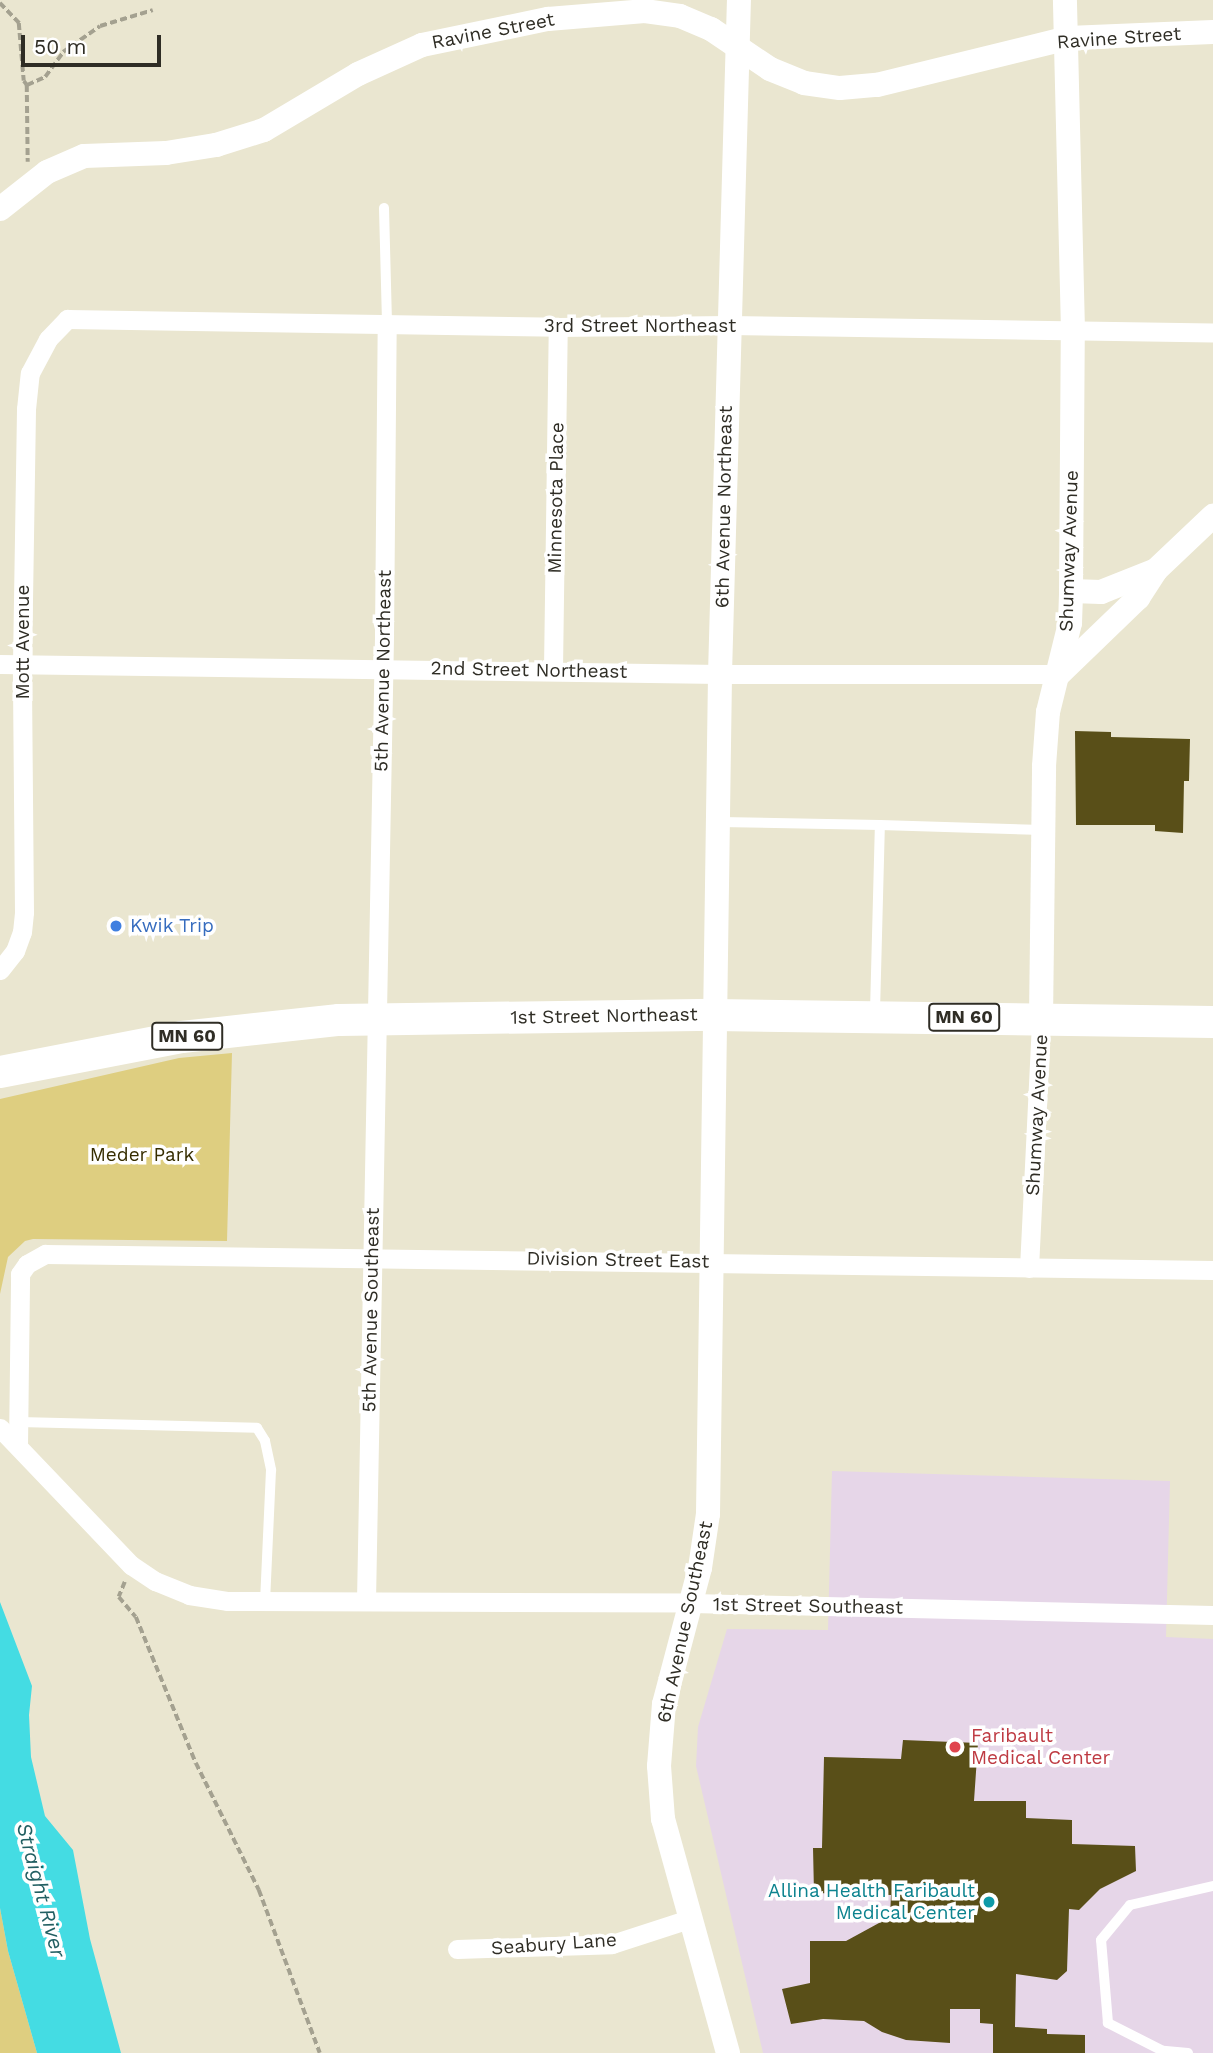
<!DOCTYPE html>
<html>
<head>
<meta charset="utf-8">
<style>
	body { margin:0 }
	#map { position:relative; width:1213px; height:2053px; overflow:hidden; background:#eae6d0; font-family:"Work Sans",sans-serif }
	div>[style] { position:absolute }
	.medical>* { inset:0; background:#e6d6e8 }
	.green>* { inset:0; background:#dece80 }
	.water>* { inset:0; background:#44dce3 }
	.building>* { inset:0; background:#594f18 }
	.path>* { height:3.5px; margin-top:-1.75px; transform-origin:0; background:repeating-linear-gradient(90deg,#a4a190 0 7px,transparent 0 10.5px) }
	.service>* { height:10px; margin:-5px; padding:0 5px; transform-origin:5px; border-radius:5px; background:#fff }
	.minor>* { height:19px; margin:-9.5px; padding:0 9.5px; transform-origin:9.5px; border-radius:9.5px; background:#fff }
	.tertiary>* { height:24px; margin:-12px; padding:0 12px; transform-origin:12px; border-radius:12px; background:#fff }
	.primary>* { height:32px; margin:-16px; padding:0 16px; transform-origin:16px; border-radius:16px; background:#fff }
	.dots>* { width:19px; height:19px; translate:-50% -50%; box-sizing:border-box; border:4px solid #fff; border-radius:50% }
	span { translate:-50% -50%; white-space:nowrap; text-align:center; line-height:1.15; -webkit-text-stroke:7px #fff; paint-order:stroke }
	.shield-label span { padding:2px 5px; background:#fff; border:2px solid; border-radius:5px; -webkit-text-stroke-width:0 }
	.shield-label { font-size:18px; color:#2f2d25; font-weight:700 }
	.street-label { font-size:19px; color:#2f2d25 }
	.shop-label { font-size:19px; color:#366cbe }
	.left { translate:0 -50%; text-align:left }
	.park-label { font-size:19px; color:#362d00 }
	.health-label { font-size:19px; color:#be3a42 }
	.culture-label { font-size:19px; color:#0d838f }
	.right { translate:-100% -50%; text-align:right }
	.water-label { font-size:21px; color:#225f62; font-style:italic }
	.scale { position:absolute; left:21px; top:35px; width:140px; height:32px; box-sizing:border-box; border:4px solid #2f2d25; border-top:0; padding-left:9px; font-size:21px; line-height:24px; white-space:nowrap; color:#2f2d25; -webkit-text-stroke:5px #fff; paint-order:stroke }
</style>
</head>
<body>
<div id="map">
	<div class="medical">
		<div style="clip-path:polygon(832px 1471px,1170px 1481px,1166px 1637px,1213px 1639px,1213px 2053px,763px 2053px,696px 1766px,698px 1727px,727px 1629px,828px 1630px)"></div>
	</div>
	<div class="green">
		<div style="clip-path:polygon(232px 1053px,227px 1241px,33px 1239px,25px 1241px,8px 1257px,0 1294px,0 1099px,179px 1058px)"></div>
		<div style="clip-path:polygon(0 1908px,8px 1951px,37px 2053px,0 2053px)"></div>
	</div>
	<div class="water">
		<div style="clip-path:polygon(0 1602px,32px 1686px,29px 1715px,31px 1757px,45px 1816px,73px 1850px,90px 1939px,121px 2053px,37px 2053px,8px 1951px,0 1908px)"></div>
	</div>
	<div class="building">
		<div style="clip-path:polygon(1075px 731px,1111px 732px,1111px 737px,1190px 739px,1189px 781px,1184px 781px,1183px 833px,1155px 831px,1155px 825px,1076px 825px)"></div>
		<div style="clip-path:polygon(903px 1740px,978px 1743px,974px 1801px,1026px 1801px,1026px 1818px,1072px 1820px,1072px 1844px,1135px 1846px,1136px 1871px,1100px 1889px,1079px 1910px,1069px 1909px,1067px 1971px,1057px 1980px,1016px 1974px,1015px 2027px,1047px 2029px,1047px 2034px,1085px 2035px,1085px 2053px,993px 2053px,993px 2024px,980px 2023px,980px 2009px,950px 2009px,950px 2043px,906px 2040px,882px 2032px,864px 2021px,823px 2019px,791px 2024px,782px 1989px,810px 1983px,810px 1941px,846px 1941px,890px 1917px,891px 1895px,814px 1893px,813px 1848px,822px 1848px,824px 1757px,901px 1759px)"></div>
	</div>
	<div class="path">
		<div style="left:0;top:3px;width:28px;rotate:46deg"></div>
		<div style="left:19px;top:23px;width:58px;rotate:85.1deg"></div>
		<div style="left:24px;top:81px;width:5px;rotate:53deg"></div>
		<div style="left:27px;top:85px;width:20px;rotate:-24deg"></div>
		<div style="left:45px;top:77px;width:31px;rotate:-54deg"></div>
		<div style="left:63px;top:52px;width:45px;rotate:-35.1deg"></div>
		<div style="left:100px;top:26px;width:55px;rotate:-16.8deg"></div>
		<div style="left:27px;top:85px;width:77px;rotate:89.3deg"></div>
		<div style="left:125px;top:1582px;width:16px;rotate:112deg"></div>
		<div style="left:119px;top:1597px;width:26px;rotate:50deg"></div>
		<div style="left:136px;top:1617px;width:158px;rotate:67.7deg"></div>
		<div style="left:196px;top:1763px;width:142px;rotate:63.6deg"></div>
		<div style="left:259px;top:1890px;width:174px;rotate:69.5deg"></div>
	</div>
	<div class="service">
		<div style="left:384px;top:208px;width:115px;rotate:88.5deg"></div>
		<div style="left:720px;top:822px;width:160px;rotate:1.1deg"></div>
		<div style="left:875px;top:1012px;width:187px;rotate:-88.5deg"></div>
		<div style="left:880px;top:825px;width:163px;rotate:1.8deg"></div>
		<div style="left:19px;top:1422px;width:238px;rotate:1.4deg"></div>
		<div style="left:257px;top:1428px;width:15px;rotate:58deg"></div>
		<div style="left:265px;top:1441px;width:30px;rotate:78deg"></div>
		<div style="left:271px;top:1470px;width:131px;rotate:92.6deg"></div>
		<div style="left:1188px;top:2053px;width:25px;rotate:-175deg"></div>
		<div style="left:1163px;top:2051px;width:62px;rotate:-153deg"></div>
		<div style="left:1108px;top:2023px;width:83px;rotate:-94.8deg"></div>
		<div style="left:1101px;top:1940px;width:45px;rotate:-50.4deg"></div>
		<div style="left:1130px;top:1905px;width:85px;rotate:-12.9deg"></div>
	</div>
	<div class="minor">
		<div style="left:0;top:664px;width:720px;rotate:0.8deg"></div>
		<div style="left:720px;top:674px;width:339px"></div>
		<div style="left:553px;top:669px;width:342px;rotate:-89.2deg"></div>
		<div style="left:0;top:970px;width:24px;rotate:-52deg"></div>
		<div style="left:15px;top:951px;width:20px;rotate:-70deg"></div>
		<div style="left:22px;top:932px;width:20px;rotate:-84deg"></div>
		<div style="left:24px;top:912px;width:248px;rotate:-90.5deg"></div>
		<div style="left:22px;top:664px;width:255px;rotate:-89.1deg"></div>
		<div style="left:26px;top:409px;width:36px;rotate:-84deg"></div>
		<div style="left:30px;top:373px;width:38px;rotate:-62deg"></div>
		<div style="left:48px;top:339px;width:28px;rotate:-46deg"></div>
		<div style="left:67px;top:319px;width:491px;rotate:0.9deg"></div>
		<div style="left:558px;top:327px;width:170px;rotate:-0.7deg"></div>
		<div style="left:728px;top:325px;width:485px;rotate:0.9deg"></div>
		<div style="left:1029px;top:1268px;width:249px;rotate:-87.2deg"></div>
		<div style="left:0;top:1428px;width:190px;rotate:46.3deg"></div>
		<div style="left:131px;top:1565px;width:29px;rotate:34deg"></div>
		<div style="left:155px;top:1581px;width:37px;rotate:22deg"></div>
		<div style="left:189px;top:1595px;width:38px;rotate:9deg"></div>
		<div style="left:227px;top:1601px;width:465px;rotate:0.2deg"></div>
		<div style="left:692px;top:1603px;width:521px;rotate:1.32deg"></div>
		<div style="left:18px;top:1446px;width:172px;rotate:-89.3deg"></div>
		<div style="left:20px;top:1274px;width:12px;rotate:-55deg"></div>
		<div style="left:27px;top:1264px;width:21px;rotate:-29deg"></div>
		<div style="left:45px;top:1254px;width:1168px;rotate:0.78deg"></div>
		<div style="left:366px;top:1601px;width:965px;rotate:-88.93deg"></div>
		<div style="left:384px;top:636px;width:313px;rotate:-89.5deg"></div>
		<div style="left:457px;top:1949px;width:155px;rotate:-1.8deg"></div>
		<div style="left:612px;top:1944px;width:81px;rotate:-18deg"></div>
	</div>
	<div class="tertiary">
		<div style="left:0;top:209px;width:60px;rotate:-38.2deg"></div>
		<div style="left:47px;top:172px;width:40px;rotate:-23.4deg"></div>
		<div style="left:84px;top:156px;width:82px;rotate:-2.1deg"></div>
		<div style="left:166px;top:153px;width:51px;rotate:-9.1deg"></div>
		<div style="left:216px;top:145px;width:50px;rotate:-17.4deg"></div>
		<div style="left:264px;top:130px;width:109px;rotate:-30.8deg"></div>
		<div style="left:358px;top:74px;width:70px;rotate:-24.4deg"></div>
		<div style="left:422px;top:45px;width:129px;rotate:-11.7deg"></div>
		<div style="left:548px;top:19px;width:97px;rotate:-4.7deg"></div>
		<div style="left:645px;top:11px;width:35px;rotate:8deg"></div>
		<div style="left:680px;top:16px;width:34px;rotate:23deg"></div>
		<div style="left:711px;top:29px;width:71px;rotate:34.1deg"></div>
		<div style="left:770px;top:69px;width:37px;rotate:22deg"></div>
		<div style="left:804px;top:83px;width:36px;rotate:8deg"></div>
		<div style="left:840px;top:88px;width:37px;rotate:-5deg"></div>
		<div style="left:877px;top:85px;width:197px;rotate:-13.8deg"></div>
		<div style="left:1068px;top:38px;width:145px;rotate:-2.4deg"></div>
		<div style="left:1071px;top:591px;width:30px;rotate:2deg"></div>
		<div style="left:1101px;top:592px;width:59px;rotate:-21.8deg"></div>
		<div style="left:1156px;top:570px;width:79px;rotate:-43.5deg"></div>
		<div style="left:1059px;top:674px;width:110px;rotate:-43.9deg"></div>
		<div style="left:1138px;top:598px;width:33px;rotate:-57deg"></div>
		<div style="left:1041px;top:1019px;width:253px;rotate:-89.3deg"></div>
		<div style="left:1044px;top:766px;width:54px;rotate:-85.8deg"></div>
		<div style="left:1048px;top:712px;width:92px;rotate:-76.1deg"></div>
		<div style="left:1070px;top:623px;width:32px;rotate:-88deg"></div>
		<div style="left:1071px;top:591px;width:260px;rotate:-89.6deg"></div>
		<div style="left:1073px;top:331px;width:331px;rotate:-91.4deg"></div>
		<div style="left:728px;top:2053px;width:243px;rotate:-105.5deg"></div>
		<div style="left:663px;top:1819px;width:53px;rotate:-94.3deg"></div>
		<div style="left:659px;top:1766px;width:62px;rotate:-85.4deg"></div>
		<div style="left:664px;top:1704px;width:141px;rotate:-75.2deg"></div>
		<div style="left:700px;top:1568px;width:55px;rotate:-81.6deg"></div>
		<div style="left:708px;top:1514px;width:840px;rotate:-89.18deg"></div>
		<div style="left:720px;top:674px;width:674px;rotate:-88.39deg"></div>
	</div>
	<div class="primary">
		<div style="left:0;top:1072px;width:185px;rotate:-10.9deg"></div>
		<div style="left:182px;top:1037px;width:158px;rotate:-6.2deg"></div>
		<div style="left:339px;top:1020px;width:376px;rotate:-0.8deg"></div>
		<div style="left:715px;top:1015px;width:498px;rotate:0.8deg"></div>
	</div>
	<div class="dots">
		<div style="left:116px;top:926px;background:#3f7fe0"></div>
		<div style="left:955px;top:1747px;background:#e0444e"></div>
		<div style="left:989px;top:1902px;background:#0f9aa8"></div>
	</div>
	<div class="shield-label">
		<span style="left:964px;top:1017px">MN 60</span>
		<span style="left:187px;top:1036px">MN 60</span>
	</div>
	<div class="street-label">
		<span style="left:493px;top:31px;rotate:-11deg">Ravine Street</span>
		<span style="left:1119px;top:38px;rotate:-4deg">Ravine Street</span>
		<span style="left:640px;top:326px">3rd Street Northeast</span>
		<span style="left:556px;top:498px;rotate:-89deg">Minnesota Place</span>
		<span style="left:724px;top:507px;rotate:-89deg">6th Avenue Northeast</span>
		<span style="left:1069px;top:551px;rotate:-88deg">Shumway Avenue</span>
		<span style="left:23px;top:642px;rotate:-90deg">Mott Avenue</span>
		<span style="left:529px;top:670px;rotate:1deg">2nd Street Northeast</span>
		<span style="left:383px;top:671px;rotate:-89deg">5th Avenue Northeast</span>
		<span style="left:604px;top:1016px;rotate:-1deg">1st Street Northeast</span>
		<span style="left:1037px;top:1115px;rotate:-87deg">Shumway Avenue</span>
		<span style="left:618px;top:1260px;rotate:1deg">Division Street East</span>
		<span style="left:371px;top:1310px;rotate:-89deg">5th Avenue Southeast</span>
		<span style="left:808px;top:1606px;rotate:1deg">1st Street Southeast</span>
		<span style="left:685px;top:1622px;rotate:-78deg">6th Avenue Southeast</span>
		<span style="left:554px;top:1944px;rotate:-4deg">Seabury Lane</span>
	</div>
	<div class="shop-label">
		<span class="left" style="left:130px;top:926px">Kwik Trip</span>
	</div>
	<div class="park-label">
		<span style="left:142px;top:1155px">Meder Park</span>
	</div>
	<div class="health-label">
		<span class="left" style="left:971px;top:1747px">Faribault<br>Medical Center</span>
	</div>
	<div class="culture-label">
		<span class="right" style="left:975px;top:1902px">Allina Health Faribault<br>Medical Center</span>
	</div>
	<div class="water-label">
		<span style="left:41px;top:1890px;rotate:75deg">Straight River</span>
	</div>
	<div class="scale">50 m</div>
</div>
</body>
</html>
